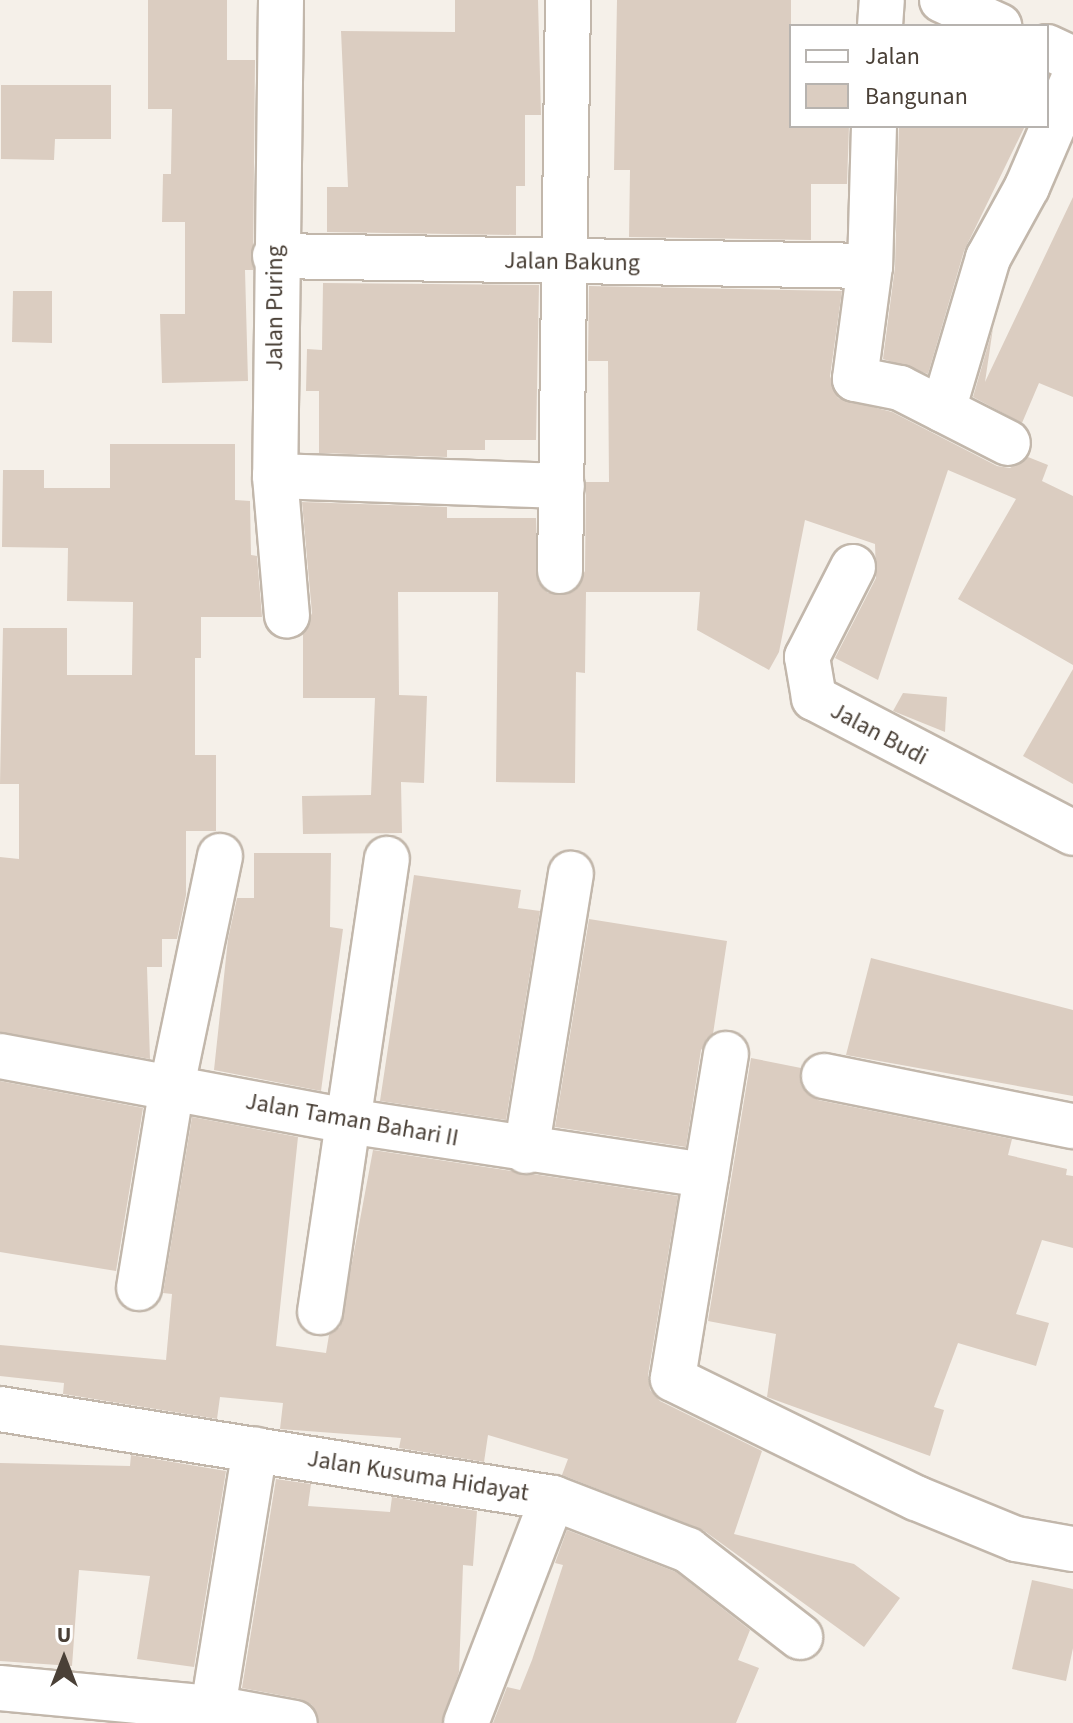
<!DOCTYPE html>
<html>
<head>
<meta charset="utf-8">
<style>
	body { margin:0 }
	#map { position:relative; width:1073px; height:1723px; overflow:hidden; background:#f5f0e9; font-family:"Source Sans 3",sans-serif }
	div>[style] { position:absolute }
	.building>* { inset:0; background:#dbcdc1 }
	.roads { filter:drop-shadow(2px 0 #c2b7ab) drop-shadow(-2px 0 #c2b7ab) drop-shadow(0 2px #c2b7ab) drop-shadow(0 -2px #c2b7ab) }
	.minor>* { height:44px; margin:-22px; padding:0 22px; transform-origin:22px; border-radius:22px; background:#fff }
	span { translate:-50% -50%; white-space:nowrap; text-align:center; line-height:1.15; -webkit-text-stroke:7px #fff; paint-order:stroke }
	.street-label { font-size:24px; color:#4a4037 }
	.legend { position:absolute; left:789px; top:24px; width:260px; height:104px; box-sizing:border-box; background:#fff; border:2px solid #b7b3af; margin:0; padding:10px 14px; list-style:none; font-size:24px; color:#4a4037 }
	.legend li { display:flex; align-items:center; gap:16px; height:40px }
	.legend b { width:40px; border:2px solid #b7b3af }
	.north { position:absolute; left:24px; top:1619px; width:80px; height:80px; -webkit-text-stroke:6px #fff; paint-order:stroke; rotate:0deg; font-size:22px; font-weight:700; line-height:32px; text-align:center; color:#4a4037 }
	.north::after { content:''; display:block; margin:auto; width:28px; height:36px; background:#4a4037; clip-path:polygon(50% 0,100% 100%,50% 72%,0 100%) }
</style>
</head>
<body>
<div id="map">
	<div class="building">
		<div style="clip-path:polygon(148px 0,227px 0,227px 60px,255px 60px,253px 270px,245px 270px,248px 381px,162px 383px,160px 314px,185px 314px,185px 222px,162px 222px,163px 174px,171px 174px,172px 109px,148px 109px)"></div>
		<div style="clip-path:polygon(455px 0,538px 0,541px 115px,525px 115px,525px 186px,516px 186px,516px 235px,327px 232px,327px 187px,348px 187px,341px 31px,455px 32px)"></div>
		<div style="clip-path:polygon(617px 0,791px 0,791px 126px,849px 126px,847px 184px,811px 184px,811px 240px,629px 237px,630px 170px,614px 170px)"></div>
		<div style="clip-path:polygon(1px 85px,111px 85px,111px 139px,55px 139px,54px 160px,1px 159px)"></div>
		<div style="clip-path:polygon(899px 126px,1025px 126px,964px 251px,928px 374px,883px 359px,895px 267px)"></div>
		<div style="clip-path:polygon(1073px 197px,1073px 397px,1039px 383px,1022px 423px,973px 397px,993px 328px,985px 382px)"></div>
		<div style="clip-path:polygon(323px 283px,539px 285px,536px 440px,485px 440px,485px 450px,447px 450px,447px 457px,319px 453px,319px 391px,306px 391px,307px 349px,322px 350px)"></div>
		<div style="clip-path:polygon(589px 286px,842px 291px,830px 376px,838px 398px,892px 412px,997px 466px,1010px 468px,1028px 457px,1048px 465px,1042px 481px,1073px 496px,1073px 665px,958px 599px,1016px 499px,948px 470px,878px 680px,835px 658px,876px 578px,875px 544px,805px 520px,779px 652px,769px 670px,697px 630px,700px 592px,586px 592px,585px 673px,576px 672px,575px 783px,496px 782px,498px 592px,398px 592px,399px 695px,427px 696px,424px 783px,401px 782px,402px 833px,303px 834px,302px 796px,371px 795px,375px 698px,303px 698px,303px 633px,312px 613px,302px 502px,447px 507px,447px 518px,536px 518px,538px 582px,548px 593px,573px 592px,585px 571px,586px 482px,609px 482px,608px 361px,588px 361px)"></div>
		<div style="clip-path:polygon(13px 291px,52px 291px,52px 343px,12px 342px)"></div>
		<div style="clip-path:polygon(110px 444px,235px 444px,235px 500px,250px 501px,251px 555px,257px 556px,262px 617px,201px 617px,201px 658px,195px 658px,195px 755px,216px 755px,216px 831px,186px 831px,186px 895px,177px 939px,162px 939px,162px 967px,147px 967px,150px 1059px,0 1032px,0 857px,19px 859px,19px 784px,0 784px,3px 628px,67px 628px,67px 675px,132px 675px,133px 602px,67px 601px,68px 548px,2px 547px,3px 470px,44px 470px,44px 488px,110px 488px)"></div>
		<div style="clip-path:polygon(1073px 669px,1073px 784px,1023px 756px)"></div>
		<div style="clip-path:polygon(903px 693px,947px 697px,945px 732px,893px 711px)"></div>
		<div style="clip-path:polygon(254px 853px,331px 853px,330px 927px,343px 929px,321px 1091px,214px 1070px,228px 939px,237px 898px,254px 898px)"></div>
		<div style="clip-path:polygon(414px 875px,521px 890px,518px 908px,540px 911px,506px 1120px,380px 1101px)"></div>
		<div style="clip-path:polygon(589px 919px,727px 941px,713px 1034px,701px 1050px,686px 1147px,555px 1127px)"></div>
		<div style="clip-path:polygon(871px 958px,1073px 1010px,1073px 1096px,846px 1055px)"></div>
		<div style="clip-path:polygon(751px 1058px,801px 1068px,801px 1085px,818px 1100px,1012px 1139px,1008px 1155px,1067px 1169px,1066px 1175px,1073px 1176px,1073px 1248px,1042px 1240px,1016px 1314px,1049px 1323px,1036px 1366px,958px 1343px,934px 1407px,944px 1410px,930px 1456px,767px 1397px,776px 1334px,708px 1321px)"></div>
		<div style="clip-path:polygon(0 1081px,143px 1108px,116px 1271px,0 1252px)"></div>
		<div style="clip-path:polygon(192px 1117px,298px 1137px,276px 1346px,326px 1353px,329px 1335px,340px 1327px,373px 1150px,678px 1196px,648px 1375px,650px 1390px,660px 1401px,762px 1451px,734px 1534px,854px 1564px,900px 1598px,864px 1647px,703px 1530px,562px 1475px,568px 1459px,488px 1435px,484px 1462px,399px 1448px,401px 1438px,280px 1429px,283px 1403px,220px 1397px,217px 1419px,63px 1394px,64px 1383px,0 1376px,0 1345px,166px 1360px,172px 1294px,163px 1293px)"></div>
		<div style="clip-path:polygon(131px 1455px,226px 1471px,194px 1667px,137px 1659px,150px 1576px,79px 1570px,72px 1666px,0 1661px,0 1463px,130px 1466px)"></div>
		<div style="clip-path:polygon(276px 1479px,311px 1484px,308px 1506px,390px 1512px,392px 1497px,477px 1511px,473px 1566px,463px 1565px,459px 1672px,442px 1723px,319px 1723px,312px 1705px,300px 1699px,242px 1688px)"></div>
		<div style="clip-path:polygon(567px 1530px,676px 1572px,750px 1630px,738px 1660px,759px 1668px,736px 1723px,493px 1723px,507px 1687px,520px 1690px,532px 1660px,563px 1565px,555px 1563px)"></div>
		<div style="clip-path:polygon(1032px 1580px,1073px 1589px,1073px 1648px,1066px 1681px,1012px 1669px)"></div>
	</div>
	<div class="roads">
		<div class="minor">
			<div style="left:281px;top:0;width:476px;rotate:90.7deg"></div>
			<div style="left:275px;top:476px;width:140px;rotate:85.1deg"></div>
			<div style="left:942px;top:0;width:63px;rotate:24.5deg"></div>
			<div style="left:880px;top:26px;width:26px;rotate:-86deg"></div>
			<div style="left:1047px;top:47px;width:29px;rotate:25deg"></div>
			<div style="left:874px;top:126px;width:140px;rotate:91.6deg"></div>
			<div style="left:870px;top:266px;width:114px;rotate:97.6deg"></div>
			<div style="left:855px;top:379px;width:46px;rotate:11.3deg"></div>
			<div style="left:900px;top:388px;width:121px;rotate:27deg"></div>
			<div style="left:275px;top:256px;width:595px;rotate:0.96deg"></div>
			<div style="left:943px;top:410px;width:159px;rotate:-73.5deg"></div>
			<div style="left:988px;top:258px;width:81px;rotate:-61.2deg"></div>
			<div style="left:1027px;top:187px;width:116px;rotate:-66.7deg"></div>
			<div style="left:275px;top:476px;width:287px;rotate:2deg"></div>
			<div style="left:853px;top:567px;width:101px;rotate:117.1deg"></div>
			<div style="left:807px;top:657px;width:42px;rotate:80.3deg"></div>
			<div style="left:814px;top:698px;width:292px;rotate:27.5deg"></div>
			<div style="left:560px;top:571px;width:571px;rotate:-89.2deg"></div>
			<div style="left:726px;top:1054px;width:329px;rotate:99.3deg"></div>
			<div style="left:673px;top:1379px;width:271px;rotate:26.1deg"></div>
			<div style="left:916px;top:1498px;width:108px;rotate:22.3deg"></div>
			<div style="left:1016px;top:1539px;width:58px;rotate:10deg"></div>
			<div style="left:0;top:1056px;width:354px;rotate:10.6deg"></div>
			<div style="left:348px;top:1121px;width:362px;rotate:8.6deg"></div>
			<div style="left:824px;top:1076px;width:254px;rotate:11.4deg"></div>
			<div style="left:526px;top:1151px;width:281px;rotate:-80.8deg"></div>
			<div style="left:139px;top:1288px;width:205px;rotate:-80.7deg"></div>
			<div style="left:172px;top:1086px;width:235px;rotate:-78.2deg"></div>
			<div style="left:320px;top:1312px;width:458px;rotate:-81.6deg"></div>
			<div style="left:0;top:1409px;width:560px;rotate:9.14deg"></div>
			<div style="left:553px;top:1498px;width:145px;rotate:21.1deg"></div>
			<div style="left:688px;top:1550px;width:142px;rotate:37.8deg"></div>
			<div style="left:0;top:1688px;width:214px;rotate:5.4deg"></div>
			<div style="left:213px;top:1708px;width:83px;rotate:10.4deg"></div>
			<div style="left:213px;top:1708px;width:262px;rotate:-80.8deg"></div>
			<div style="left:466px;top:1723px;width:241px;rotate:-68.9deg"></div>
		</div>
	</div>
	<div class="street-label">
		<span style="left:572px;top:262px;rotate:1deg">Jalan Bakung</span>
		<span style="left:275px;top:308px;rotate:-90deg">Jalan Puring</span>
		<span style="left:879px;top:734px;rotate:28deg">Jalan Budi</span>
		<span style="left:352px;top:1120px;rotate:10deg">Jalan Taman Bahari II</span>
		<span style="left:418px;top:1476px;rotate:9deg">Jalan Kusuma Hidayat</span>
	</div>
	<ul class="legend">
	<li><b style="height:10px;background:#fff"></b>Jalan</li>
	<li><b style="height:22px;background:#dbcdc1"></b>Bangunan</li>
	</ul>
	<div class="north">U</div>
</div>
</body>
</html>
